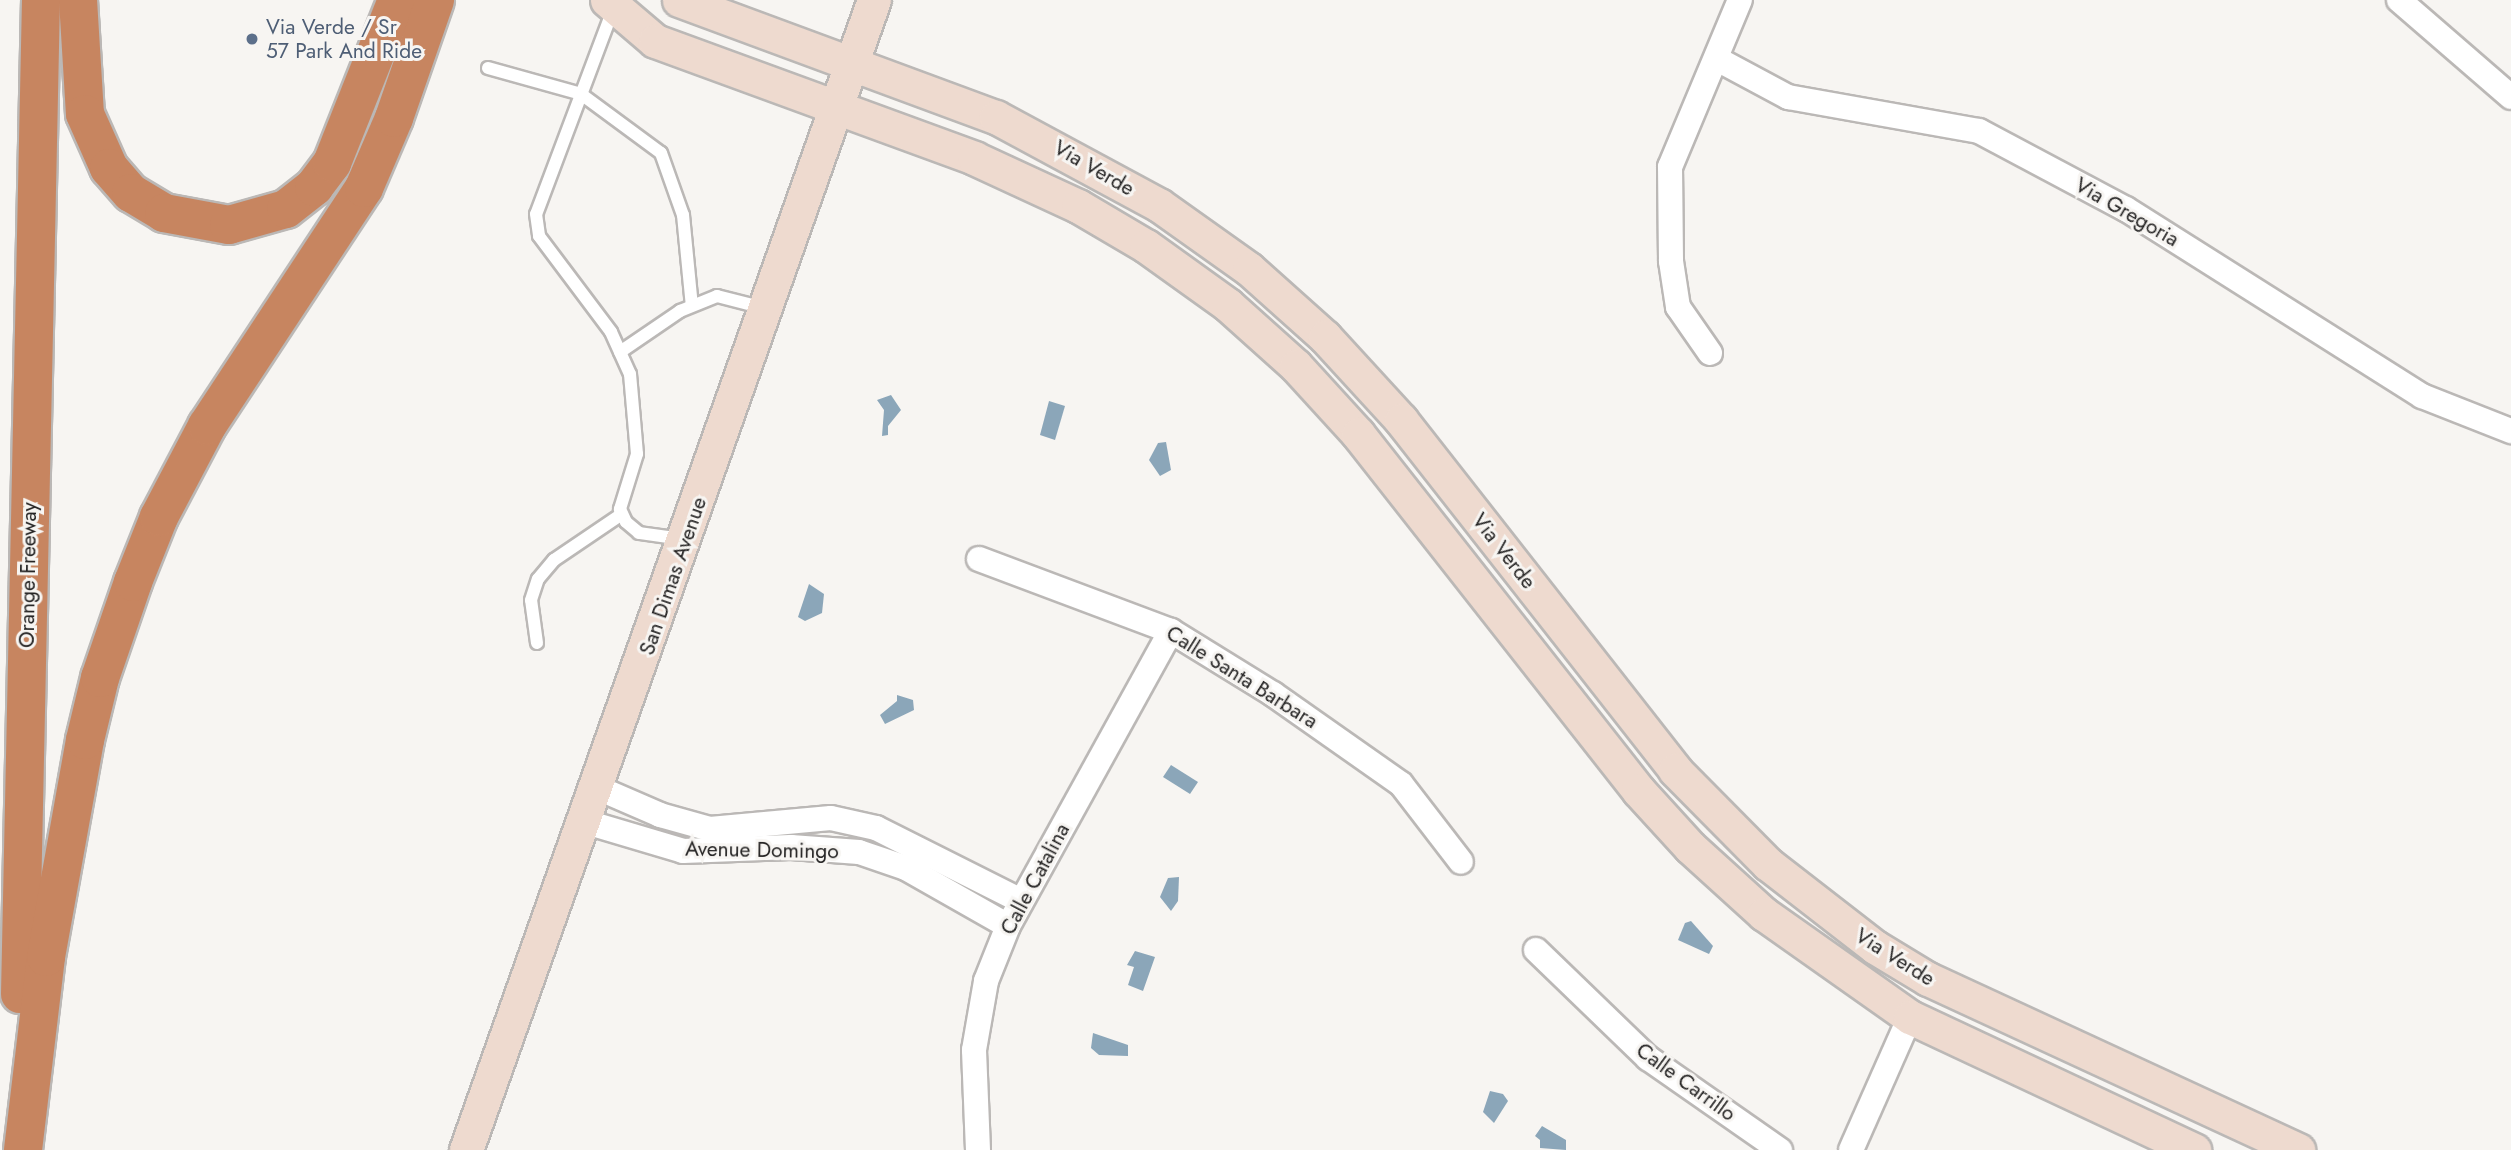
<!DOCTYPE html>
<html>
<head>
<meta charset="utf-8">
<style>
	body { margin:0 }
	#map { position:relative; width:2511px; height:1150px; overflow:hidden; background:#f7f5f2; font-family:Jost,sans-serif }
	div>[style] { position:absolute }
	.water>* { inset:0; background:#8ba6b9 }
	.roads { filter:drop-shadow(2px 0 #bbb8b6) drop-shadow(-2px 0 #bbb8b6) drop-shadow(0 2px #bbb8b6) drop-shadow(0 -2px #bbb8b6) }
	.lane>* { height:12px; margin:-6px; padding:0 6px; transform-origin:6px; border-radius:6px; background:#fff }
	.street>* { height:24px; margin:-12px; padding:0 12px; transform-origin:12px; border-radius:12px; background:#fff }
	.secondary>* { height:33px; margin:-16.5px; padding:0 16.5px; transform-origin:16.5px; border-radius:16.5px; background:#eedacf }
	.highway>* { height:38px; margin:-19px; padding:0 19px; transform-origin:19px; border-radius:19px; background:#c78560 }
	.dots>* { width:19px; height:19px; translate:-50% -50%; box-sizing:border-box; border:4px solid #f7f5f2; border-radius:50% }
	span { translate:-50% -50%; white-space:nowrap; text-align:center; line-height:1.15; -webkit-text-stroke:6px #f7f5f2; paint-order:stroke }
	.service-label { font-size:21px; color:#4e5e75 }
	.left { translate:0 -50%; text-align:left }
	.street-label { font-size:21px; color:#242323 }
</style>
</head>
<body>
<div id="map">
	<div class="water">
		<div style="clip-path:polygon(891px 395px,901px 410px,888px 426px,888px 435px,882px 436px,884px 410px,877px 400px)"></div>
		<div style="clip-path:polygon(1049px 401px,1065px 406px,1055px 440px,1040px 435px)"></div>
		<div style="clip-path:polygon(1166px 442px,1171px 470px,1160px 476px,1149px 460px,1158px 443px)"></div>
		<div style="clip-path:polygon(809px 584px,824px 594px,822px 613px,805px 621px,798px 617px)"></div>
		<div style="clip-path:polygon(897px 695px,913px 700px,914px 710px,885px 724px,880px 715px,897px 701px)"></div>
		<div style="clip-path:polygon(1171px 765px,1198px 782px,1190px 794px,1163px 777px)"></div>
		<div style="clip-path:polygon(1179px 877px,1178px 901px,1171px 911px,1160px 897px,1168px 878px)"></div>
		<div style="clip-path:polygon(1691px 921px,1713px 946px,1709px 954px,1678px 940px,1685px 923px)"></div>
		<div style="clip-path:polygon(1135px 951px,1155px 957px,1143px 991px,1128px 985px,1134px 967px,1127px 965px)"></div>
		<div style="clip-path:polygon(1093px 1033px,1128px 1045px,1128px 1056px,1099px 1055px,1091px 1048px)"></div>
		<div style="clip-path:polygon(1490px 1091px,1503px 1094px,1508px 1101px,1494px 1123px,1483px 1112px)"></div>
		<div style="clip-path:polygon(1542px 1126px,1566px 1140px,1566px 1150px,1540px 1148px,1540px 1140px,1535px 1136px)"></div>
	</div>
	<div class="roads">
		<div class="lane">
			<div style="left:614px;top:7px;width:221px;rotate:110.6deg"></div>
			<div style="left:536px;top:214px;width:22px;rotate:82deg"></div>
			<div style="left:539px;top:236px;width:120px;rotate:53.1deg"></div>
			<div style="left:611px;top:332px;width:46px;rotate:65.7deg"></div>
			<div style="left:630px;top:374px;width:80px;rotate:85deg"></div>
			<div style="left:637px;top:454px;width:58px;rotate:107.2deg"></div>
			<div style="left:620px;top:509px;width:14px;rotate:65deg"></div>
			<div style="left:626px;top:522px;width:17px;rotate:40deg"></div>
			<div style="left:639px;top:533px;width:43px;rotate:7.9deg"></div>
			<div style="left:488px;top:68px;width:97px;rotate:15.6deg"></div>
			<div style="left:581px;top:94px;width:99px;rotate:36.4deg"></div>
			<div style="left:661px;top:153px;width:66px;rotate:70.5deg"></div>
			<div style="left:683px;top:215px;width:91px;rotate:84.4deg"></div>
			<div style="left:620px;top:352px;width:73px;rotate:-34.3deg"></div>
			<div style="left:680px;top:311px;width:40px;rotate:-22deg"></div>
			<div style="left:717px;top:296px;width:49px;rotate:14.3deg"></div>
			<div style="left:537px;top:643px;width:43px;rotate:-97.9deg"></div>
			<div style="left:531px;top:600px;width:22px;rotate:-72deg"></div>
			<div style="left:538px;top:579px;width:25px;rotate:-50deg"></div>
			<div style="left:554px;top:560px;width:82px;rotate:-34.1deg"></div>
		</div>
		<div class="street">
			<div style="left:2399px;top:0;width:148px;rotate:40.9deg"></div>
			<div style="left:1717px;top:59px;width:81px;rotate:28.2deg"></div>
			<div style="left:1788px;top:97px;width:194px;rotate:10.1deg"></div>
			<div style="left:1979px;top:131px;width:166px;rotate:28deg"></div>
			<div style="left:2126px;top:209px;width:350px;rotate:32.3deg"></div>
			<div style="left:2422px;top:396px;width:96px;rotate:21.5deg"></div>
			<div style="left:1710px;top:353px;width:56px;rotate:-124.8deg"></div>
			<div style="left:1678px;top:307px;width:47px;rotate:-98.7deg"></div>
			<div style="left:1671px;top:261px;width:94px;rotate:-90.6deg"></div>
			<div style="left:1670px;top:167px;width:181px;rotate:-67.3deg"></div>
			<div style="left:979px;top:559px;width:205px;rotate:20.6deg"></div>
			<div style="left:1171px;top:631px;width:120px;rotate:31.7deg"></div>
			<div style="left:1273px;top:694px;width:156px;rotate:35.1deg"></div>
			<div style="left:1401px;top:784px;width:98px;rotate:52.4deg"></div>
			<div style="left:598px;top:788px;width:68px;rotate:23.5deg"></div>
			<div style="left:660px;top:815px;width:52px;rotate:15.6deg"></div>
			<div style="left:710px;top:829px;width:121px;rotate:-5.2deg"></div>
			<div style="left:831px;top:818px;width:46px;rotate:12.5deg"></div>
			<div style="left:876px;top:828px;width:162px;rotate:26.7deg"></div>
			<div style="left:586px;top:822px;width:101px;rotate:16.6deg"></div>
			<div style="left:683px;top:851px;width:108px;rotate:-2.1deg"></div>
			<div style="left:791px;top:847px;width:68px;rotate:4.2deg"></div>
			<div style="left:859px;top:852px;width:50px;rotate:18.8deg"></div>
			<div style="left:906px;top:868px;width:117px;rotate:29.6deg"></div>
			<div style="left:1536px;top:950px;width:156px;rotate:44deg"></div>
			<div style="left:1648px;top:1058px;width:161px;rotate:34.9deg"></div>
			<div style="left:978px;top:1150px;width:100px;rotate:-92.3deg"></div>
			<div style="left:974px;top:1050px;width:70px;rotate:-80.1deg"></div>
			<div style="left:986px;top:981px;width:59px;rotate:-68.2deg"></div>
			<div style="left:1008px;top:926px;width:337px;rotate:-61.1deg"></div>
			<div style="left:1851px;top:1150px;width:145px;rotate:-66.1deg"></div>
		</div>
		<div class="secondary">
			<div style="left:607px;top:0;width:63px;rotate:40.5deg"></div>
			<div style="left:655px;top:41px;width:340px;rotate:20.1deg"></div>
			<div style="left:974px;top:158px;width:115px;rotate:24.8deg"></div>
			<div style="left:1078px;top:206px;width:79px;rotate:30.5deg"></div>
			<div style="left:1146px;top:246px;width:101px;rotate:35.7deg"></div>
			<div style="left:1228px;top:305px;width:91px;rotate:41.9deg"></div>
			<div style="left:1296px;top:366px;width:92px;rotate:47.6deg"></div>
			<div style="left:1358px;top:434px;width:453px;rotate:51.8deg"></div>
			<div style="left:1638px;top:790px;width:77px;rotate:47.6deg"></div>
			<div style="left:1690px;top:847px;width:100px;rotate:42.2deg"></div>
			<div style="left:1764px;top:914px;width:179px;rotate:35.2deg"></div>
			<div style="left:1910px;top:1017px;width:314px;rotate:25.1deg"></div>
			<div style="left:679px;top:0;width:338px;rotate:20.3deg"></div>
			<div style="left:996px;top:117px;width:185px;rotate:28.4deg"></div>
			<div style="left:1159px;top:205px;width:110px;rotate:35.4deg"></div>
			<div style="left:1249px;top:269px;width:102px;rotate:41.8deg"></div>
			<div style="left:1325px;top:337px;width:113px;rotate:47.5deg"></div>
			<div style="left:1401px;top:420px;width:444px;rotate:51.9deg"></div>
			<div style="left:1675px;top:770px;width:132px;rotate:45.3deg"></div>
			<div style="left:1768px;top:864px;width:135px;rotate:37.8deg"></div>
			<div style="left:1875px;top:947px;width:62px;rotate:31.1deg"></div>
			<div style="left:1928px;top:979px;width:408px;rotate:24.8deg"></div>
			<div style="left:466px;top:1150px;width:1220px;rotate:-70.47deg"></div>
		</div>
		<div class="highway">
			<div style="left:78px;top:0;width:114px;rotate:86.5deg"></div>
			<div style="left:85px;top:114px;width:59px;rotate:66deg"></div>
			<div style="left:109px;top:168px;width:33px;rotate:49deg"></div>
			<div style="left:131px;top:193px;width:39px;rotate:31deg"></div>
			<div style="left:164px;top:213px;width:66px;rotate:10.5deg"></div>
			<div style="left:229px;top:225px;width:59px;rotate:-15.7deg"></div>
			<div style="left:286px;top:209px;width:36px;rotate:-38deg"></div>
			<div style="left:314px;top:187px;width:30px;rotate:-53deg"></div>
			<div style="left:332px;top:163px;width:175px;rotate:-68.3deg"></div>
			<div style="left:20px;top:994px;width:994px;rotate:-88.79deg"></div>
			<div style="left:23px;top:1150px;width:194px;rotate:-83.2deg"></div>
			<div style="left:46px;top:957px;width:220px;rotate:-79.8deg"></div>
			<div style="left:85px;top:740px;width:64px;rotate:-76.4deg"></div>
			<div style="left:100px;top:678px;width:102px;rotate:-71deg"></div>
			<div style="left:133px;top:582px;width:70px;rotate:-68.2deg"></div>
			<div style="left:159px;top:517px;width:103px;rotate:-62.2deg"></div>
			<div style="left:207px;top:426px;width:285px;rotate:-56.6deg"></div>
			<div style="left:364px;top:188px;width:76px;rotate:-66.8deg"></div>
			<div style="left:394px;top:118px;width:125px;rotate:-70.8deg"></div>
		</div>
	</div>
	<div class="dots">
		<div style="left:252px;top:39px;background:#5c6f8a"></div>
	</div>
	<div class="service-label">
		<span class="left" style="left:266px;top:39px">Via Verde / Sr<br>57 Park And Ride</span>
	</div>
	<div class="street-label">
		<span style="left:1094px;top:168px;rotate:30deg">Via Verde</span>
		<span style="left:2127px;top:212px;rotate:30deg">Via Gregoria</span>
		<span style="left:1504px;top:551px;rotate:52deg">Via Verde</span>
		<span style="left:28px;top:575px;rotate:-89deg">Orange Freeway</span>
		<span style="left:673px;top:576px;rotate:-71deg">San Dimas Avenue</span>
		<span style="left:1242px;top:677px;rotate:32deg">Calle Santa Barbara</span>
		<span style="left:762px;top:850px;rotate:1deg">Avenue Domingo</span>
		<span style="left:1035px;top:879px;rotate:-62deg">Calle Catalina</span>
		<span style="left:1895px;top:957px;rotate:32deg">Via Verde</span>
		<span style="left:1686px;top:1082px;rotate:36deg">Calle Carrillo</span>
	</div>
</div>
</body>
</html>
